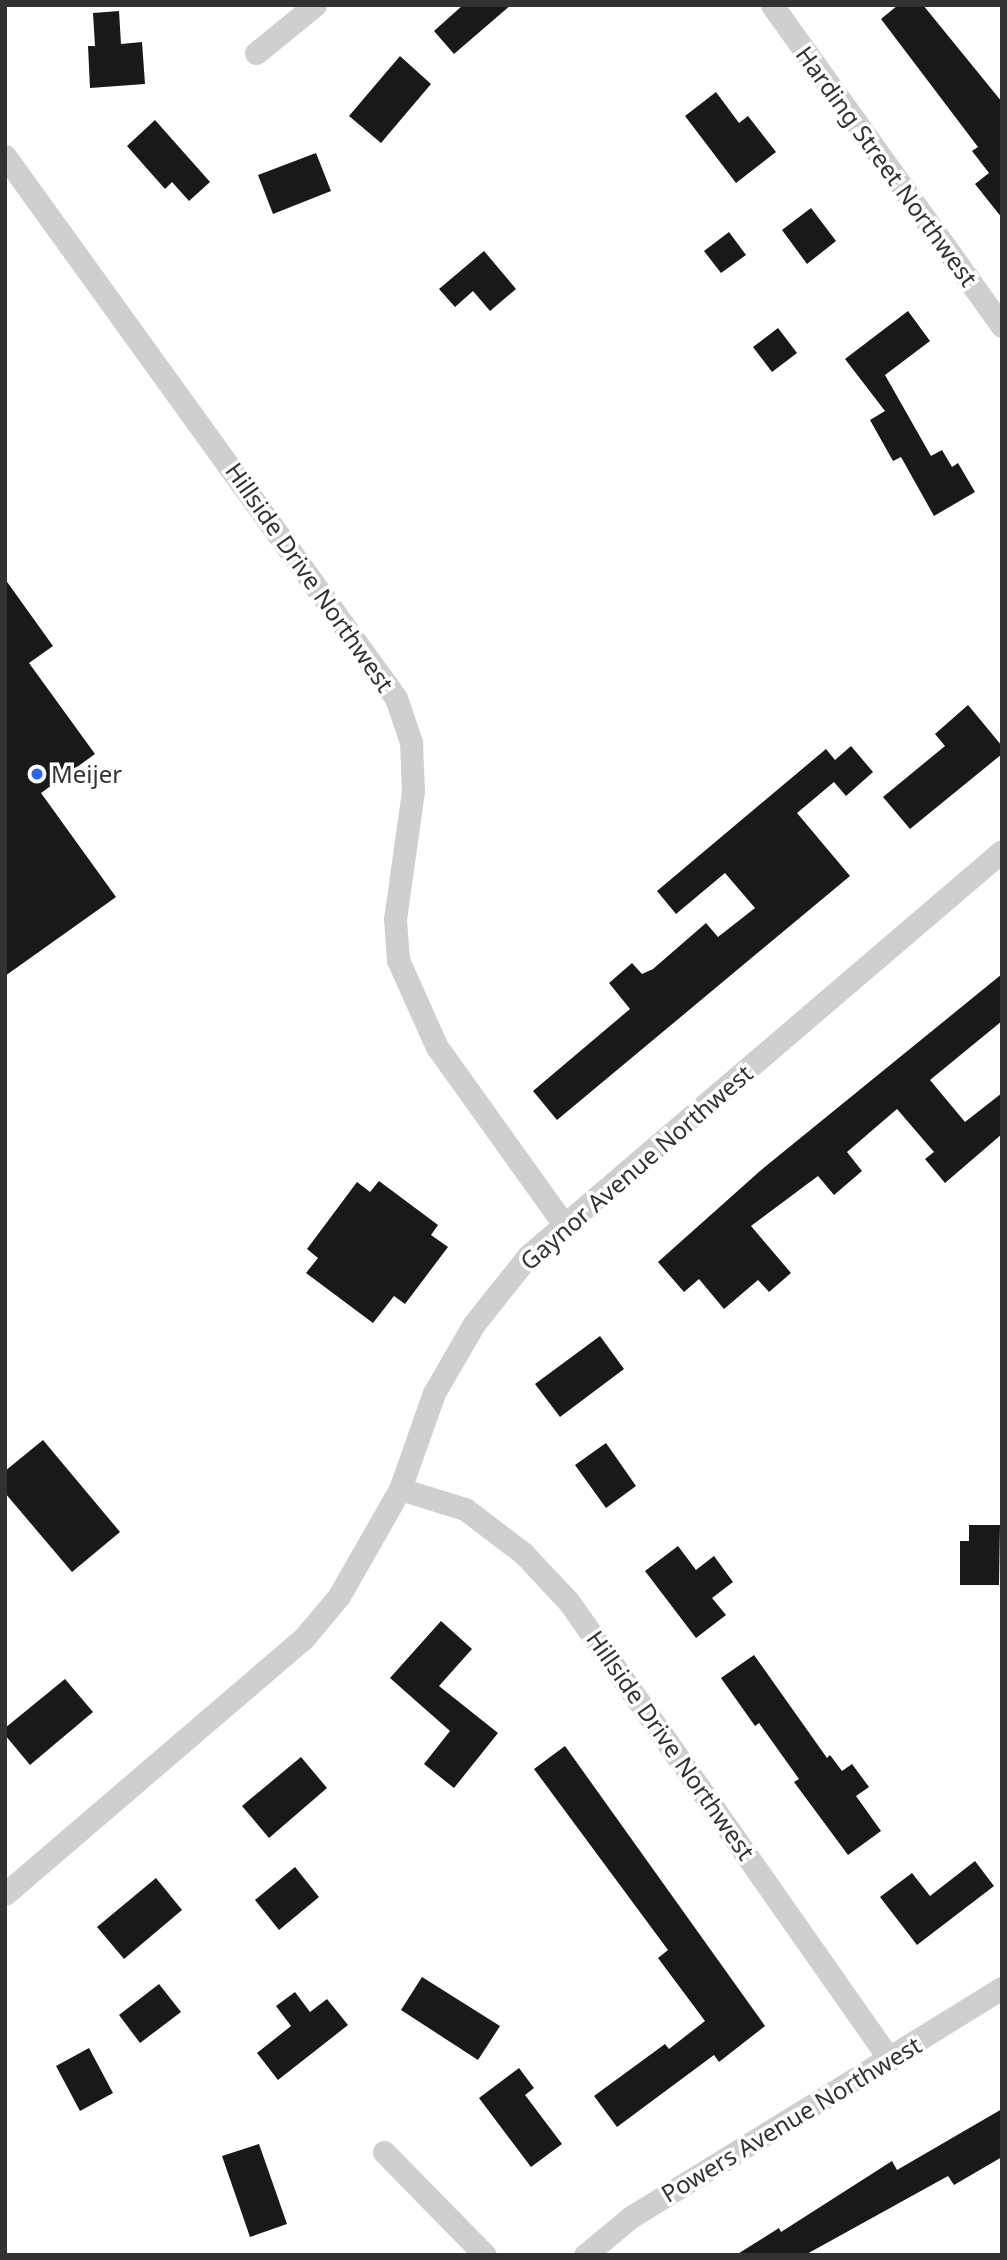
<!DOCTYPE html>
<html>
<head>
<meta charset="utf-8">
<style>
	body { margin:0 }
	#map { position:relative; width:1007px; height:2260px; overflow:hidden; background:#fff; font-family:"Noto Sans",sans-serif }
	div>[style] { position:absolute }
	.building>* { inset:0; background:#191919 }
	.minor>* { height:23px; margin:-11.5px; padding:0 11.5px; transform-origin:11.5px; border-radius:11.5px; background:#cfcfcf }
	.dots>* { width:19px; height:19px; translate:-50% -50%; box-sizing:border-box; border:4px solid #fff; border-radius:50% }
	span { translate:-50% -50%; white-space:nowrap; text-align:center; line-height:1.15; -webkit-text-stroke:7px #fff; paint-order:stroke }
	.street-label { font-size:24px; color:#323232 }
	.poi-label { font-size:24px; color:#323232 }
	.left { translate:0 -50%; text-align:left }
	.frame { position:absolute; inset:0; border:7px solid #323232; pointer-events:none }
</style>
</head>
<body>
<div id="map">
	<div class="building">
		<div style="clip-path:polygon(463px 5px,511px 5px,454px 54px,434px 31px)"></div>
		<div style="clip-path:polygon(898px 5px,923px 5px,1002px 102px,1002px 218px,975px 184px,989px 173px,972px 151px,978px 147px,881px 19px)"></div>
		<div style="clip-path:polygon(119px 11px,121px 44px,142px 42px,145px 84px,90px 88px,88px 46px,95px 46px,93px 13px)"></div>
		<div style="clip-path:polygon(400px 56px,431px 84px,381px 143px,349px 116px)"></div>
		<div style="clip-path:polygon(716px 92px,739px 123px,748px 116px,776px 152px,736px 183px,685px 116px)"></div>
		<div style="clip-path:polygon(155px 120px,210px 182px,189px 201px,172px 182px,165px 189px,127px 146px)"></div>
		<div style="clip-path:polygon(316px 153px,331px 191px,273px 214px,258px 175px)"></div>
		<div style="clip-path:polygon(811px 208px,836px 241px,807px 264px,782px 230px)"></div>
		<div style="clip-path:polygon(729px 232px,746px 255px,721px 273px,704px 251px)"></div>
		<div style="clip-path:polygon(484px 251px,516px 289px,490px 311px,473px 291px,455px 307px,439px 289px)"></div>
		<div style="clip-path:polygon(908px 311px,930px 341px,885px 375px,931px 456px,942px 450px,952px 467px,958px 463px,975px 492px,934px 516px,901px 457px,893px 461px,870px 420px,885px 411px,845px 359px)"></div>
		<div style="clip-path:polygon(778px 328px,797px 353px,772px 372px,753px 347px)"></div>
		<div style="clip-path:polygon(5px 579px,53px 646px,29px 663px,95px 754px,41px 793px,116px 897px,5px 976px)"></div>
		<div style="clip-path:polygon(968px 705px,1002px 746px,1002px 754px,910px 829px,883px 797px,945px 746px,935px 734px)"></div>
		<div style="clip-path:polygon(851px 746px,873px 772px,846px 796px,834px 782px,797px 813px,850px 876px,557px 1120px,533px 1091px,630px 1009px,609px 983px,632px 963px,642px 974px,653px 969px,706px 923px,718px 937px,755px 908px,725px 873px,676px 914px,657px 891px,826px 749px,835px 760px)"></div>
		<div style="clip-path:polygon(1002px 974px,1002px 1021px,930px 1080px,965px 1122px,1002px 1093px,1002px 1134px,945px 1183px,925px 1159px,934px 1152px,897px 1109px,847px 1152px,862px 1171px,834px 1195px,818px 1176px,751px 1226px,791px 1273px,769px 1292px,758px 1280px,724px 1309px,699px 1279px,684px 1292px,658px 1262px,760px 1171px)"></div>
		<div style="clip-path:polygon(379px 1181px,438px 1225px,431px 1235px,448px 1247px,405px 1304px,394px 1296px,373px 1323px,306px 1273px,318px 1258px,307px 1249px,357px 1182px,370px 1192px)"></div>
		<div style="clip-path:polygon(600px 1336px,624px 1369px,560px 1417px,535px 1384px)"></div>
		<div style="clip-path:polygon(43px 1440px,120px 1532px,72px 1572px,5px 1493px,5px 1471px)"></div>
		<div style="clip-path:polygon(606px 1443px,636px 1486px,606px 1508px,575px 1465px)"></div>
		<div style="clip-path:polygon(969px 1525px,1000px 1525px,999px 1585px,960px 1585px,960px 1541px,969px 1541px)"></div>
		<div style="clip-path:polygon(678px 1546px,696px 1570px,714px 1556px,733px 1582px,712px 1598px,726px 1615px,696px 1638px,645px 1571px)"></div>
		<div style="clip-path:polygon(441px 1621px,472px 1649px,439px 1686px,498px 1733px,454px 1788px,424px 1764px,450px 1731px,390px 1678px)"></div>
		<div style="clip-path:polygon(754px 1655px,827px 1758px,830px 1755px,842px 1771px,852px 1764px,869px 1787px,856px 1796px,881px 1831px,848px 1855px,794px 1782px,799px 1779px,759px 1723px,755px 1726px,721px 1678px)"></div>
		<div style="clip-path:polygon(65px 1679px,93px 1712px,30px 1765px,5px 1735px,5px 1728px)"></div>
		<div style="clip-path:polygon(565px 1746px,765px 2026px,719px 2062px,714px 2055px,617px 2127px,594px 2096px,665px 2044px,669px 2049px,705px 2021px,658px 1958px,668px 1950px,534px 1769px)"></div>
		<div style="clip-path:polygon(301px 1757px,327px 1788px,269px 1838px,242px 1806px)"></div>
		<div style="clip-path:polygon(975px 1861px,994px 1886px,917px 1945px,880px 1897px,912px 1873px,930px 1896px)"></div>
		<div style="clip-path:polygon(295px 1867px,319px 1897px,279px 1930px,255px 1900px)"></div>
		<div style="clip-path:polygon(156px 1878px,182px 1910px,124px 1959px,97px 1927px)"></div>
		<div style="clip-path:polygon(422px 1977px,500px 2026px,478px 2060px,401px 2010px)"></div>
		<div style="clip-path:polygon(159px 1984px,181px 2012px,140px 2043px,119px 2015px)"></div>
		<div style="clip-path:polygon(295px 1992px,310px 2012px,327px 1999px,348px 2025px,278px 2080px,257px 2053px,291px 2026px,276px 2006px)"></div>
		<div style="clip-path:polygon(89px 2048px,113px 2093px,80px 2111px,56px 2066px)"></div>
		<div style="clip-path:polygon(519px 2068px,534px 2088px,525px 2095px,562px 2144px,531px 2167px,479px 2098px)"></div>
		<div style="clip-path:polygon(1002px 2109px,1002px 2157px,954px 2185px,948px 2176px,805px 2255px,736px 2255px,779px 2228px,781px 2232px,892px 2161px,897px 2170px)"></div>
		<div style="clip-path:polygon(259px 2144px,287px 2224px,250px 2237px,222px 2156px)"></div>
	</div>
	<div class="minor">
		<div style="left:772px;top:5px;width:395px;rotate:54.4deg"></div>
		<div style="left:256px;top:53px;width:76px;rotate:-39.1deg"></div>
		<div style="left:5px;top:156px;width:668px;rotate:54.19deg"></div>
		<div style="left:396px;top:698px;width:46px;rotate:71.2deg"></div>
		<div style="left:411px;top:742px;width:49px;rotate:87.7deg"></div>
		<div style="left:413px;top:791px;width:129px;rotate:98deg"></div>
		<div style="left:395px;top:919px;width:41px;rotate:85.8deg"></div>
		<div style="left:398px;top:960px;width:95px;rotate:65.9deg"></div>
		<div style="left:437px;top:1047px;width:220px;rotate:54.4deg"></div>
		<div style="left:400px;top:1489px;width:68px;rotate:17.1deg"></div>
		<div style="left:465px;top:1509px;width:73px;rotate:37.2deg"></div>
		<div style="left:523px;top:1553px;width:67px;rotate:46.8deg"></div>
		<div style="left:569px;top:1602px;width:559px;rotate:54.97deg"></div>
		<div style="left:5px;top:1894px;width:392px;rotate:-40.6deg"></div>
		<div style="left:303px;top:1639px;width:56px;rotate:-50.1deg"></div>
		<div style="left:339px;top:1596px;width:123px;rotate:-60.3deg"></div>
		<div style="left:400px;top:1489px;width:102px;rotate:-70.5deg"></div>
		<div style="left:434px;top:1393px;width:80px;rotate:-59.9deg"></div>
		<div style="left:474px;top:1324px;width:87px;rotate:-51.5deg"></div>
		<div style="left:528px;top:1256px;width:623px;rotate:-40.51deg"></div>
		<div style="left:384px;top:2152px;width:144px;rotate:45.6deg"></div>
		<div style="left:585px;top:2255px;width:60px;rotate:-39.6deg"></div>
		<div style="left:631px;top:2217px;width:436px;rotate:-31.7deg"></div>
	</div>
	<div class="dots">
		<div style="left:37px;top:774px;background:#2767f7"></div>
	</div>
	<div class="street-label">
		<span style="left:887px;top:166px;rotate:54deg">Harding Street Northwest</span>
		<span style="left:310px;top:577px;rotate:55deg">Hillside Drive Northwest</span>
		<span style="left:636px;top:1167px;rotate:-41deg">Gaynor Avenue Northwest</span>
		<span style="left:671px;top:1745px;rotate:55deg">Hillside Drive Northwest</span>
		<span style="left:791px;top:2119px;rotate:-31deg">Powers Avenue Northwest</span>
	</div>
	<div class="poi-label">
		<span class="left" style="left:51px;top:774px">Meijer</span>
	</div>
	<div class="frame"></div>
</div>
</body>
</html>
